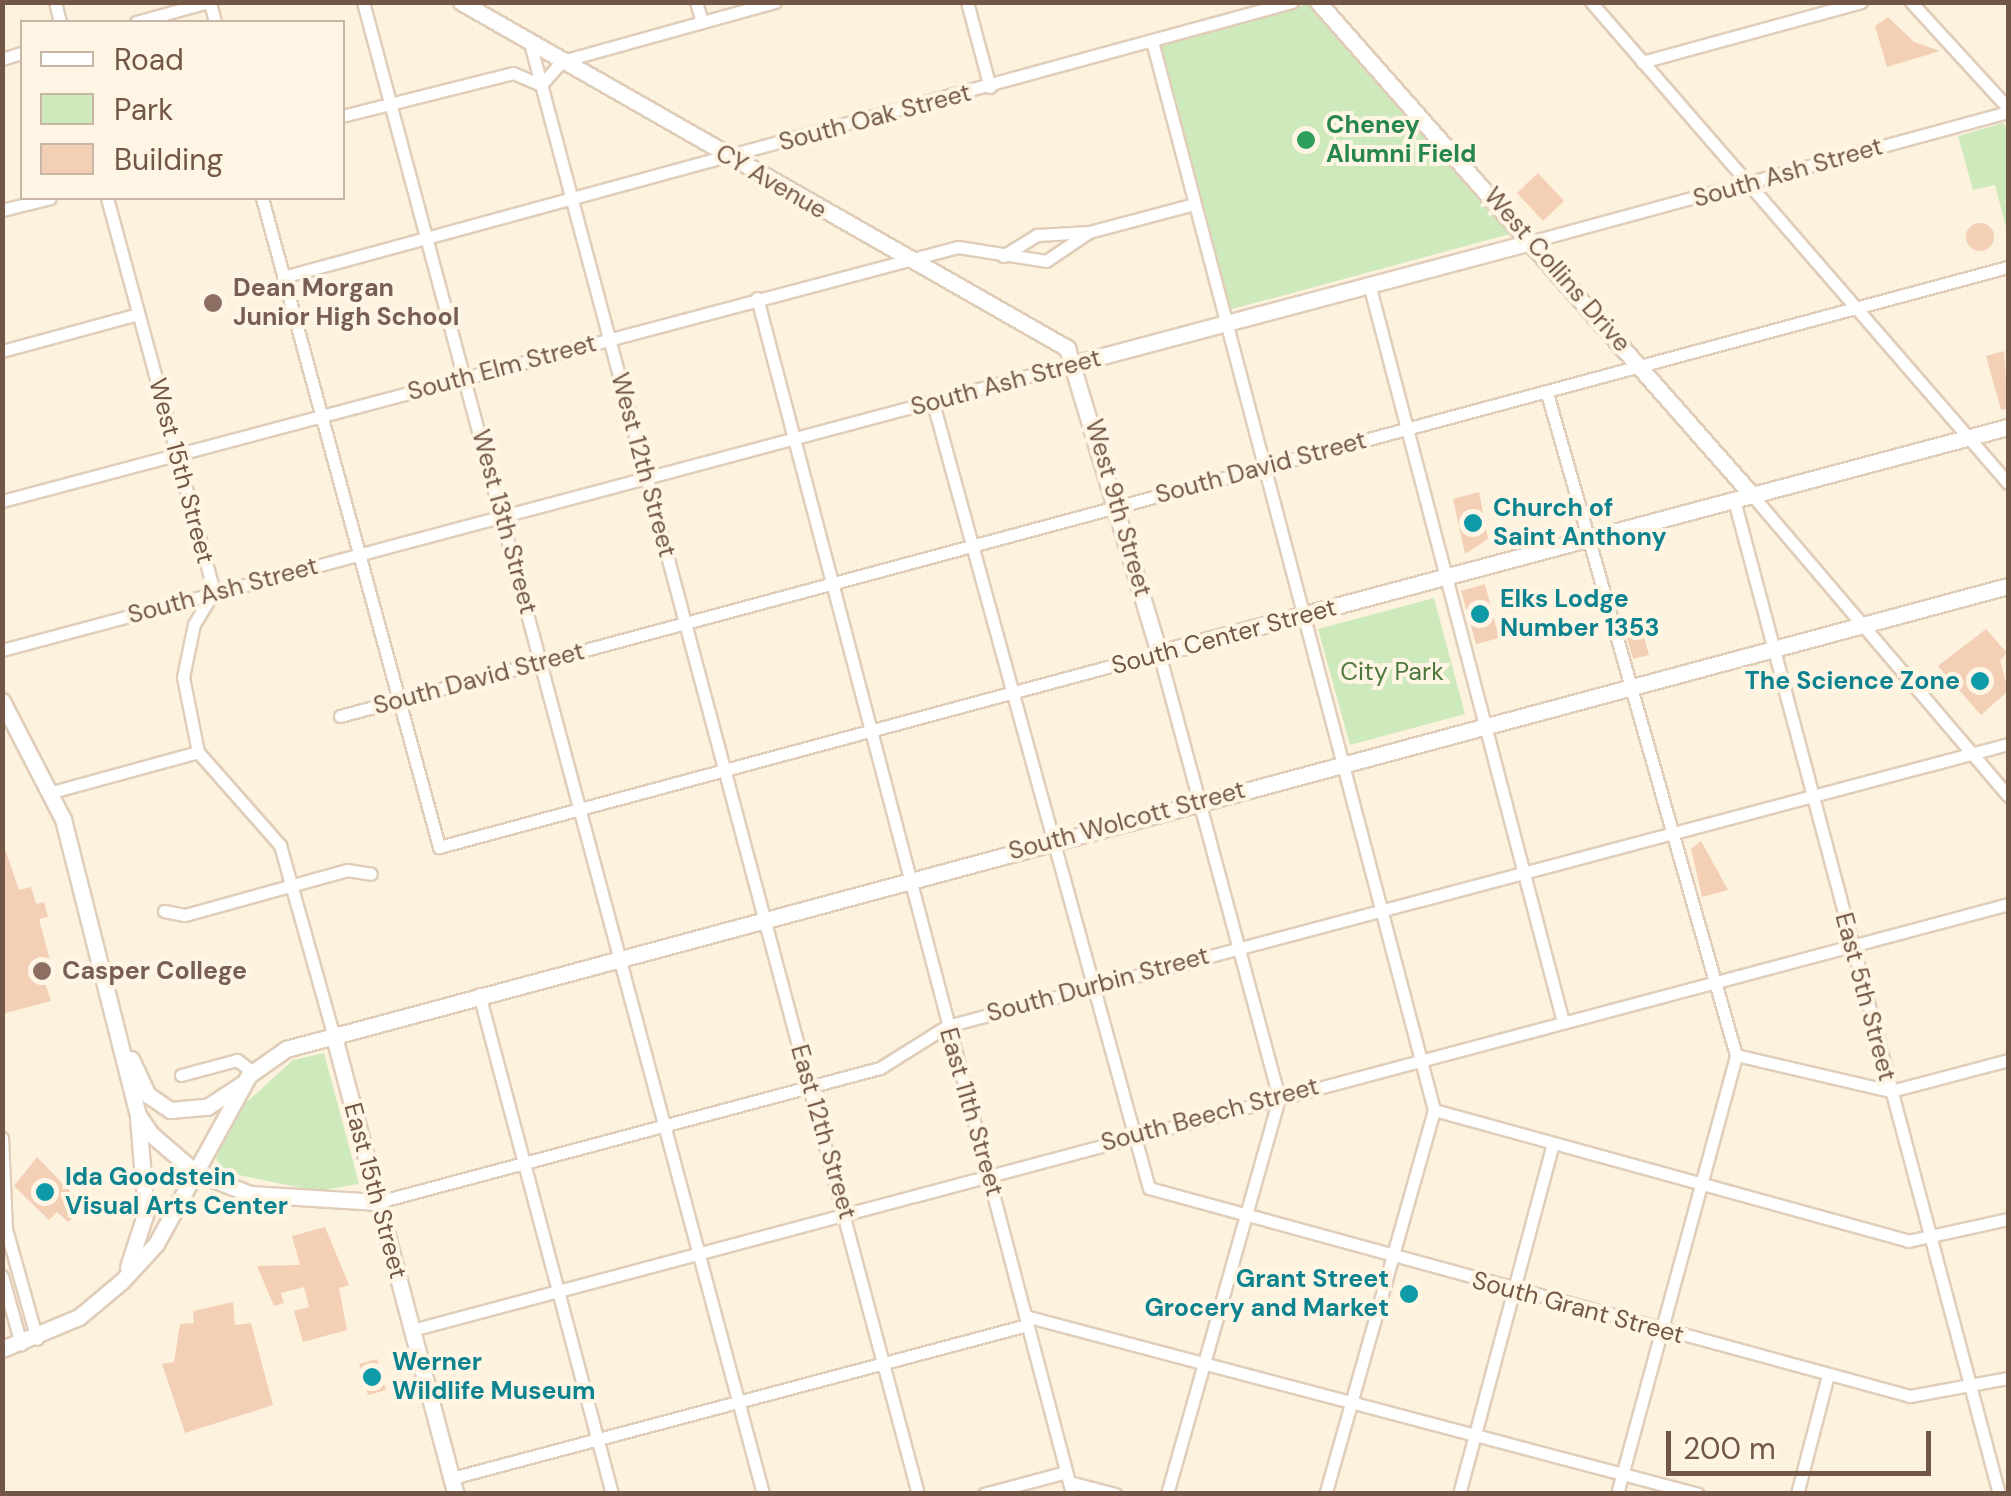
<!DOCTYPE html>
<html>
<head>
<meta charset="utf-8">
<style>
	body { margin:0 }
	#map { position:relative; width:2011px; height:1496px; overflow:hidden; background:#fdf2de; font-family:"DM Sans",sans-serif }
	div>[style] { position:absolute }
	.green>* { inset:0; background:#ceeabd }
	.building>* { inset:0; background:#f3cfb5 }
	.round { border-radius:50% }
	.roads { filter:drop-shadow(2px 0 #e0cdba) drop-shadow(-2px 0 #e0cdba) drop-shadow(0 2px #e0cdba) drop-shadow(0 -2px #e0cdba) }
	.street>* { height:11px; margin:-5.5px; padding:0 5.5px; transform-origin:5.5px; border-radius:5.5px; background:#fff }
	.secondary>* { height:15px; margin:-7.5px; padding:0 7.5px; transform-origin:7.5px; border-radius:7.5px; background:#fff }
	.dots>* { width:28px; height:28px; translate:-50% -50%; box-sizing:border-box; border:5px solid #fff5e4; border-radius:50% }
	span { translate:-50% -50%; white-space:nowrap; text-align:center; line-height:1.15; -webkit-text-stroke:8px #fff5e4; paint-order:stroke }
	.street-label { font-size:25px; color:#735746 }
	.leisure-label { font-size:25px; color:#27864d; font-weight:700 }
	.left { translate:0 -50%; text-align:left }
	.education-label { font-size:25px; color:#785e54; font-weight:700 }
	.culture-label { font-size:25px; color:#0d838f; font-weight:700 }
	.right { translate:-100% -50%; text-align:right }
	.park-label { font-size:25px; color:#4d793e }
	.frame { position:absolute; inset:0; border:5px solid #735746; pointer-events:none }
	.legend { position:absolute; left:20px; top:20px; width:325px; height:180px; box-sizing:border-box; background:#fff5e4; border:2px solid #c7b6a5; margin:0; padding:12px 18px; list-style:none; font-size:30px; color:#735746 }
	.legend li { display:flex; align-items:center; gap:20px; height:50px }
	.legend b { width:50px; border:2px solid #c7b6a5 }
	.scale { position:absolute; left:1666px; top:1431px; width:265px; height:45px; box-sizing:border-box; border:5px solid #735746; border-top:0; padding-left:12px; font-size:30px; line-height:35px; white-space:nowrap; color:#735746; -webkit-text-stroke:8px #fff5e4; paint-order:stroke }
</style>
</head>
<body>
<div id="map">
	<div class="green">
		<div style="clip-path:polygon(1308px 4px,1510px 234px,1229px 310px,1159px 45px)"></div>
		<div style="clip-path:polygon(2003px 123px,2008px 129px,2008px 235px,1995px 185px,1973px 190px,1958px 136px)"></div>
		<div style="clip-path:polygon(1434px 598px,1465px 714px,1350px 745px,1318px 629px)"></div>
		<div style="clip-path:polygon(324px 1053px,359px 1184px,317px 1191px,224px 1172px,216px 1158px,239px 1109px,293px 1060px)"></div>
	</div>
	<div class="building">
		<div style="clip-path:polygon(1888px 17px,1914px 42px,1940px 51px,1887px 67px,1875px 26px)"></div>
		<div style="clip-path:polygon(1538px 173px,1564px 201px,1543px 221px,1517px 193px)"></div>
		<div class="round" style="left:1966px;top:223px;width:28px;height:28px"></div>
		<div style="clip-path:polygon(2004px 351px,2008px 408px,2001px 410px,1986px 356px)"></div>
		<div style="clip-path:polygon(1479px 492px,1488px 539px,1465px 554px,1453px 499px)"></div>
		<div style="clip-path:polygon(1485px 584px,1499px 638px,1476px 644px,1461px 591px)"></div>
		<div style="clip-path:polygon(1641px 626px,1649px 655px,1633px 659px,1625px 631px)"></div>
		<div style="clip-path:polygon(1986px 629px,2007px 653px,2000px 660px,2008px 691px,1981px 715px,1938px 666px)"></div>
		<div style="clip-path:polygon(2px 840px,19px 890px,31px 887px,36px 904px,44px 902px,48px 917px,39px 919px,54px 976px,44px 979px,51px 1001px,2px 1014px)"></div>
		<div style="clip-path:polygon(1701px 841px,1728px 890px,1702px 897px,1691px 849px)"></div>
		<div style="clip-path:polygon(37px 1157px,85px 1207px,68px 1222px,57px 1212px,49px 1220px,14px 1186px)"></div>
		<div style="clip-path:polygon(325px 1227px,349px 1285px,339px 1288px,347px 1330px,303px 1342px,294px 1311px,309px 1307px,304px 1287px,281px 1293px,284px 1303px,274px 1306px,257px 1266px,300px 1265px,292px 1236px)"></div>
		<div style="clip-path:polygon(233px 1302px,235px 1325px,251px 1323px,273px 1405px,185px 1433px,162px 1364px,174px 1362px,180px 1324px,194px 1323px,193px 1311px)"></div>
		<div style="clip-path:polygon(377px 1359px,386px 1390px,368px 1395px,359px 1364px)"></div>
	</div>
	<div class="roads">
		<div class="street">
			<div style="left:55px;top:2px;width:21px;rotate:76deg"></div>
			<div style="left:210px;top:2px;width:21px;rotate:76deg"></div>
			<div style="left:363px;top:2px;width:1545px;rotate:74.99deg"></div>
			<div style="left:696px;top:2px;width:21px;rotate:73deg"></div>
			<div style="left:967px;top:2px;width:88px;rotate:74.9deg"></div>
			<div style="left:1591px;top:2px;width:637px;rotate:49.08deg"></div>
			<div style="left:1911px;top:2px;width:144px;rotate:47.5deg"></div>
			<div style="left:136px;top:22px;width:75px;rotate:-15.5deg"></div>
			<div style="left:1152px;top:41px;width:1106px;rotate:75.22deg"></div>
			<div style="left:1434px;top:1110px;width:399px;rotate:105.8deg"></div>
			<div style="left:530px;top:43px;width:1502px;rotate:75.03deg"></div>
			<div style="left:2px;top:59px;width:21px;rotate:-17deg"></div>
			<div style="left:1642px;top:62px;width:227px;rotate:-15.3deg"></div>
			<div style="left:342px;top:116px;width:176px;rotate:-14.1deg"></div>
			<div style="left:513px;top:73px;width:30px;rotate:23deg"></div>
			<div style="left:541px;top:85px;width:32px;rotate:-49deg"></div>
			<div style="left:562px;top:61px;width:221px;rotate:-15.5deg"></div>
			<div style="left:107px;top:198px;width:407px;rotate:74.8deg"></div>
			<div style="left:214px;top:591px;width:39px;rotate:121deg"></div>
			<div style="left:194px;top:624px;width:54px;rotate:101.7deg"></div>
			<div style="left:183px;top:677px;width:76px;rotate:78.7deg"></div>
			<div style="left:198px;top:752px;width:124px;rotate:48.6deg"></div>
			<div style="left:280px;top:845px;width:195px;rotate:74.3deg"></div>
			<div style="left:262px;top:198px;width:673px;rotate:74.74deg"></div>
			<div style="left:439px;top:847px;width:746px;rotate:-15.08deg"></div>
			<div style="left:1159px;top:653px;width:460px;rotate:74.9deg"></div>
			<div style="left:2px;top:210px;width:49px;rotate:-14deg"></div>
			<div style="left:1533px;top:241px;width:492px;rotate:-15.2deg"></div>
			<div style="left:1003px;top:256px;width:40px;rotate:-32deg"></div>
			<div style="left:1037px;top:235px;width:52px;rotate:-3.3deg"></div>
			<div style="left:1089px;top:232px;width:109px;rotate:-14.9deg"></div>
			<div style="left:283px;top:277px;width:1046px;rotate:-15.25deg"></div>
			<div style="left:1369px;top:284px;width:763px;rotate:75.27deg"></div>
			<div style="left:757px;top:298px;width:1237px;rotate:75.24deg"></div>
			<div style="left:2px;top:351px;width:141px;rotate:-15.2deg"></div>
			<div style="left:1547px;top:393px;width:688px;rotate:74.07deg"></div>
			<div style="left:933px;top:403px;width:814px;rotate:74.62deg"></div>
			<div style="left:1149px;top:1188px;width:789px;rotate:15.29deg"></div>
			<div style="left:1910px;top:1396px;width:100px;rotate:-10.4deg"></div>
			<div style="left:1752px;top:495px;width:395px;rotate:49.6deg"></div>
			<div style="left:1734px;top:500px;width:1029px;rotate:75.07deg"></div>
			<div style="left:2px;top:501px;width:989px;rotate:-14.88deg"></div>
			<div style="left:958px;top:247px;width:89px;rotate:9deg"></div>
			<div style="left:1046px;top:261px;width:52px;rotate:-34deg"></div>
			<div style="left:2px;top:650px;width:1112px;rotate:-14.96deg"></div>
			<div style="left:340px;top:716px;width:1727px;rotate:-15.07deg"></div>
			<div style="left:52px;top:792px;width:151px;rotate:-15.3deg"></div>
			<div style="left:164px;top:911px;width:21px;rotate:11deg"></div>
			<div style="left:185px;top:915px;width:168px;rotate:-15.5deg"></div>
			<div style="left:347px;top:870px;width:24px;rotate:9deg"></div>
			<div style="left:479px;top:994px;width:517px;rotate:75.1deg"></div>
			<div style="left:1736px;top:1055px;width:159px;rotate:13.1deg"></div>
			<div style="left:1891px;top:1091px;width:121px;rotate:-14.8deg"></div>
			<div style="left:181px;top:1075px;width:58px;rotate:-15deg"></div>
			<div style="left:237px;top:1060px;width:20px;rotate:37deg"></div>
			<div style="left:1434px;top:1110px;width:492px;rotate:15.4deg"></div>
			<div style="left:1908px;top:1241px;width:102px;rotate:-12.4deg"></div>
			<div style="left:2px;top:1138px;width:91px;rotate:87.5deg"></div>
			<div style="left:6px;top:1229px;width:114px;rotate:74.3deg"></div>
			<div style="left:378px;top:1202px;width:520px;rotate:-14.95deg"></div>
			<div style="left:880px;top:1068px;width:79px;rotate:-32.1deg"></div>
			<div style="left:947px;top:1026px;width:1098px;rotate:-14.88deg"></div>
			<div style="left:2px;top:1276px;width:71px;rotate:74.4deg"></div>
			<div style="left:1025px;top:1316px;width:696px;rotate:14.81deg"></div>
			<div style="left:412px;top:1330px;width:1652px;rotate:-14.94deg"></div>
			<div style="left:452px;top:1478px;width:595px;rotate:-14.9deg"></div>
			<div style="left:1069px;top:1482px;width:48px;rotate:14.6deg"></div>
			<div style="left:984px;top:1494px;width:85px;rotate:-15deg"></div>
			<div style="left:1167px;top:1494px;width:412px;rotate:-74.2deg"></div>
			<div style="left:1459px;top:1494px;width:359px;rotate:-75deg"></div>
			<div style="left:1617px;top:1494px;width:455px;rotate:-74.8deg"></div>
			<div style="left:1797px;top:1494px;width:123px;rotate:-75.4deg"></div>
		</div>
		<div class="secondary">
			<div style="left:461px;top:2px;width:698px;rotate:29.72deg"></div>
			<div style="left:1067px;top:348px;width:319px;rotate:73.2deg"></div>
			<div style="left:1159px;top:653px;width:879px;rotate:-14.91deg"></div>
			<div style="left:1318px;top:2px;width:657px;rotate:48.64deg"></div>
			<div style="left:1076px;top:363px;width:473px;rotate:-14.9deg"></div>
			<div style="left:2px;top:701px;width:133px;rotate:62.7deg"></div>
			<div style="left:63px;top:819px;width:305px;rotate:75.8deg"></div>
			<div style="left:138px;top:1115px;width:23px;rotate:56deg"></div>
			<div style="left:151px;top:1134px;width:58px;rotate:40.8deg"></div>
			<div style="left:195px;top:1172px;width:59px;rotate:21.8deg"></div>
			<div style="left:250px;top:1194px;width:128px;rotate:3.6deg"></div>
			<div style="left:333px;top:1033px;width:477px;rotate:75.1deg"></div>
			<div style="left:131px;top:1059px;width:40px;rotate:65deg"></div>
			<div style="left:148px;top:1095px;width:27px;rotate:34deg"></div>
			<div style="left:170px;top:1110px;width:37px;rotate:-5deg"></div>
			<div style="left:207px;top:1107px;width:42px;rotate:-33.3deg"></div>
			<div style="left:128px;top:1267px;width:58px;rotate:-71.9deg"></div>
			<div style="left:146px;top:1212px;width:93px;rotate:-94.9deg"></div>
			<div style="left:2px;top:1349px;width:83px;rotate:-22.6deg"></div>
			<div style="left:79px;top:1317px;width:56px;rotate:-39.9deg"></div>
			<div style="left:122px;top:1281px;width:50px;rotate:-47.4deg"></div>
			<div style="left:156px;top:1244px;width:193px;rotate:-61.2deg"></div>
			<div style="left:249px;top:1075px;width:45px;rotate:-35.1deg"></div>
			<div style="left:286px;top:1049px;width:1783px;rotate:-15.05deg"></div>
		</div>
	</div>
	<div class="dots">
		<div style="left:1306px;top:140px;background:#2e9e5b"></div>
		<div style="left:213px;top:303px;background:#8d6e63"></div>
		<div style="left:1473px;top:523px;background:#0f9aa8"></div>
		<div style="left:1480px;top:614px;background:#0f9aa8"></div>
		<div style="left:1980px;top:681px;background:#0f9aa8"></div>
		<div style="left:42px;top:971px;background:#8d6e63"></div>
		<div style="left:45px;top:1192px;background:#0f9aa8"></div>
		<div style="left:1409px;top:1294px;background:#0f9aa8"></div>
		<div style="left:372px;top:1377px;background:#0f9aa8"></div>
	</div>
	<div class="street-label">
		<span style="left:875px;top:118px;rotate:-15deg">South Oak Street</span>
		<span style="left:1788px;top:173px;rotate:-16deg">South Ash Street</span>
		<span style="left:771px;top:182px;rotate:30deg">CY Avenue</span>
		<span style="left:1557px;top:270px;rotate:49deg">West Collins Drive</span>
		<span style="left:502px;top:368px;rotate:-15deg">South Elm Street</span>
		<span style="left:1006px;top:383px;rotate:-15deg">South Ash Street</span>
		<span style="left:643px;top:465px;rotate:75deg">West 12th Street</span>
		<span style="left:1261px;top:468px;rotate:-15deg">South David Street</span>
		<span style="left:181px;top:471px;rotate:75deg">West 15th Street</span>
		<span style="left:1118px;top:508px;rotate:74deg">West 9th Street</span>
		<span style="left:504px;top:522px;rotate:75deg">West 13th Street</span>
		<span style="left:223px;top:591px;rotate:-15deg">South Ash Street</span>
		<span style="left:1224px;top:637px;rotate:-15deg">South Center Street</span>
		<span style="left:479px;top:679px;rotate:-15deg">South David Street</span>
		<span style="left:1127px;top:821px;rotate:-15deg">South Wolcott Street</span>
		<span style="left:1098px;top:985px;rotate:-15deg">South Durbin Street</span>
		<span style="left:1865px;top:997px;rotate:75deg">East 5th Street</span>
		<span style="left:971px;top:1112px;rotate:74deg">East 11th Street</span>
		<span style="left:1210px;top:1115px;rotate:-15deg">South Beech Street</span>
		<span style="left:823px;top:1132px;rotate:74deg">East 12th Street</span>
		<span style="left:375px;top:1191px;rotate:75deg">East 15th Street</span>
		<span style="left:1578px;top:1308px;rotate:15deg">South Grant Street</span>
	</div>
	<div class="leisure-label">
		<span class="left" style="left:1326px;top:140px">Cheney<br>Alumni Field</span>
	</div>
	<div class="education-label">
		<span class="left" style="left:233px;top:303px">Dean Morgan<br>Junior High School</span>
		<span class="left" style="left:62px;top:971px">Casper College</span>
	</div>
	<div class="culture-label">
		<span class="left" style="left:1493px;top:523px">Church of<br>Saint Anthony</span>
		<span class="left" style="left:1500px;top:614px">Elks Lodge<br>Number 1353</span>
		<span class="right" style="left:1960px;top:681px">The Science Zone</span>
		<span class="left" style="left:65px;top:1192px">Ida Goodstein<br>Visual Arts Center</span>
		<span class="right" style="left:1389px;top:1294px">Grant Street<br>Grocery and Market</span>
		<span class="left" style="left:392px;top:1377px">Werner<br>Wildlife Museum</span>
	</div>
	<div class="park-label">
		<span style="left:1392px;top:672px">City Park</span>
	</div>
	<div class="frame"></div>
	<ul class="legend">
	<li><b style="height:12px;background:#fff"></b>Road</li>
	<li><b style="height:28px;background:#ceeabd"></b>Park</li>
	<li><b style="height:28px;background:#f3cfb5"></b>Building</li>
	</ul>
	<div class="scale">200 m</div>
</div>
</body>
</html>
